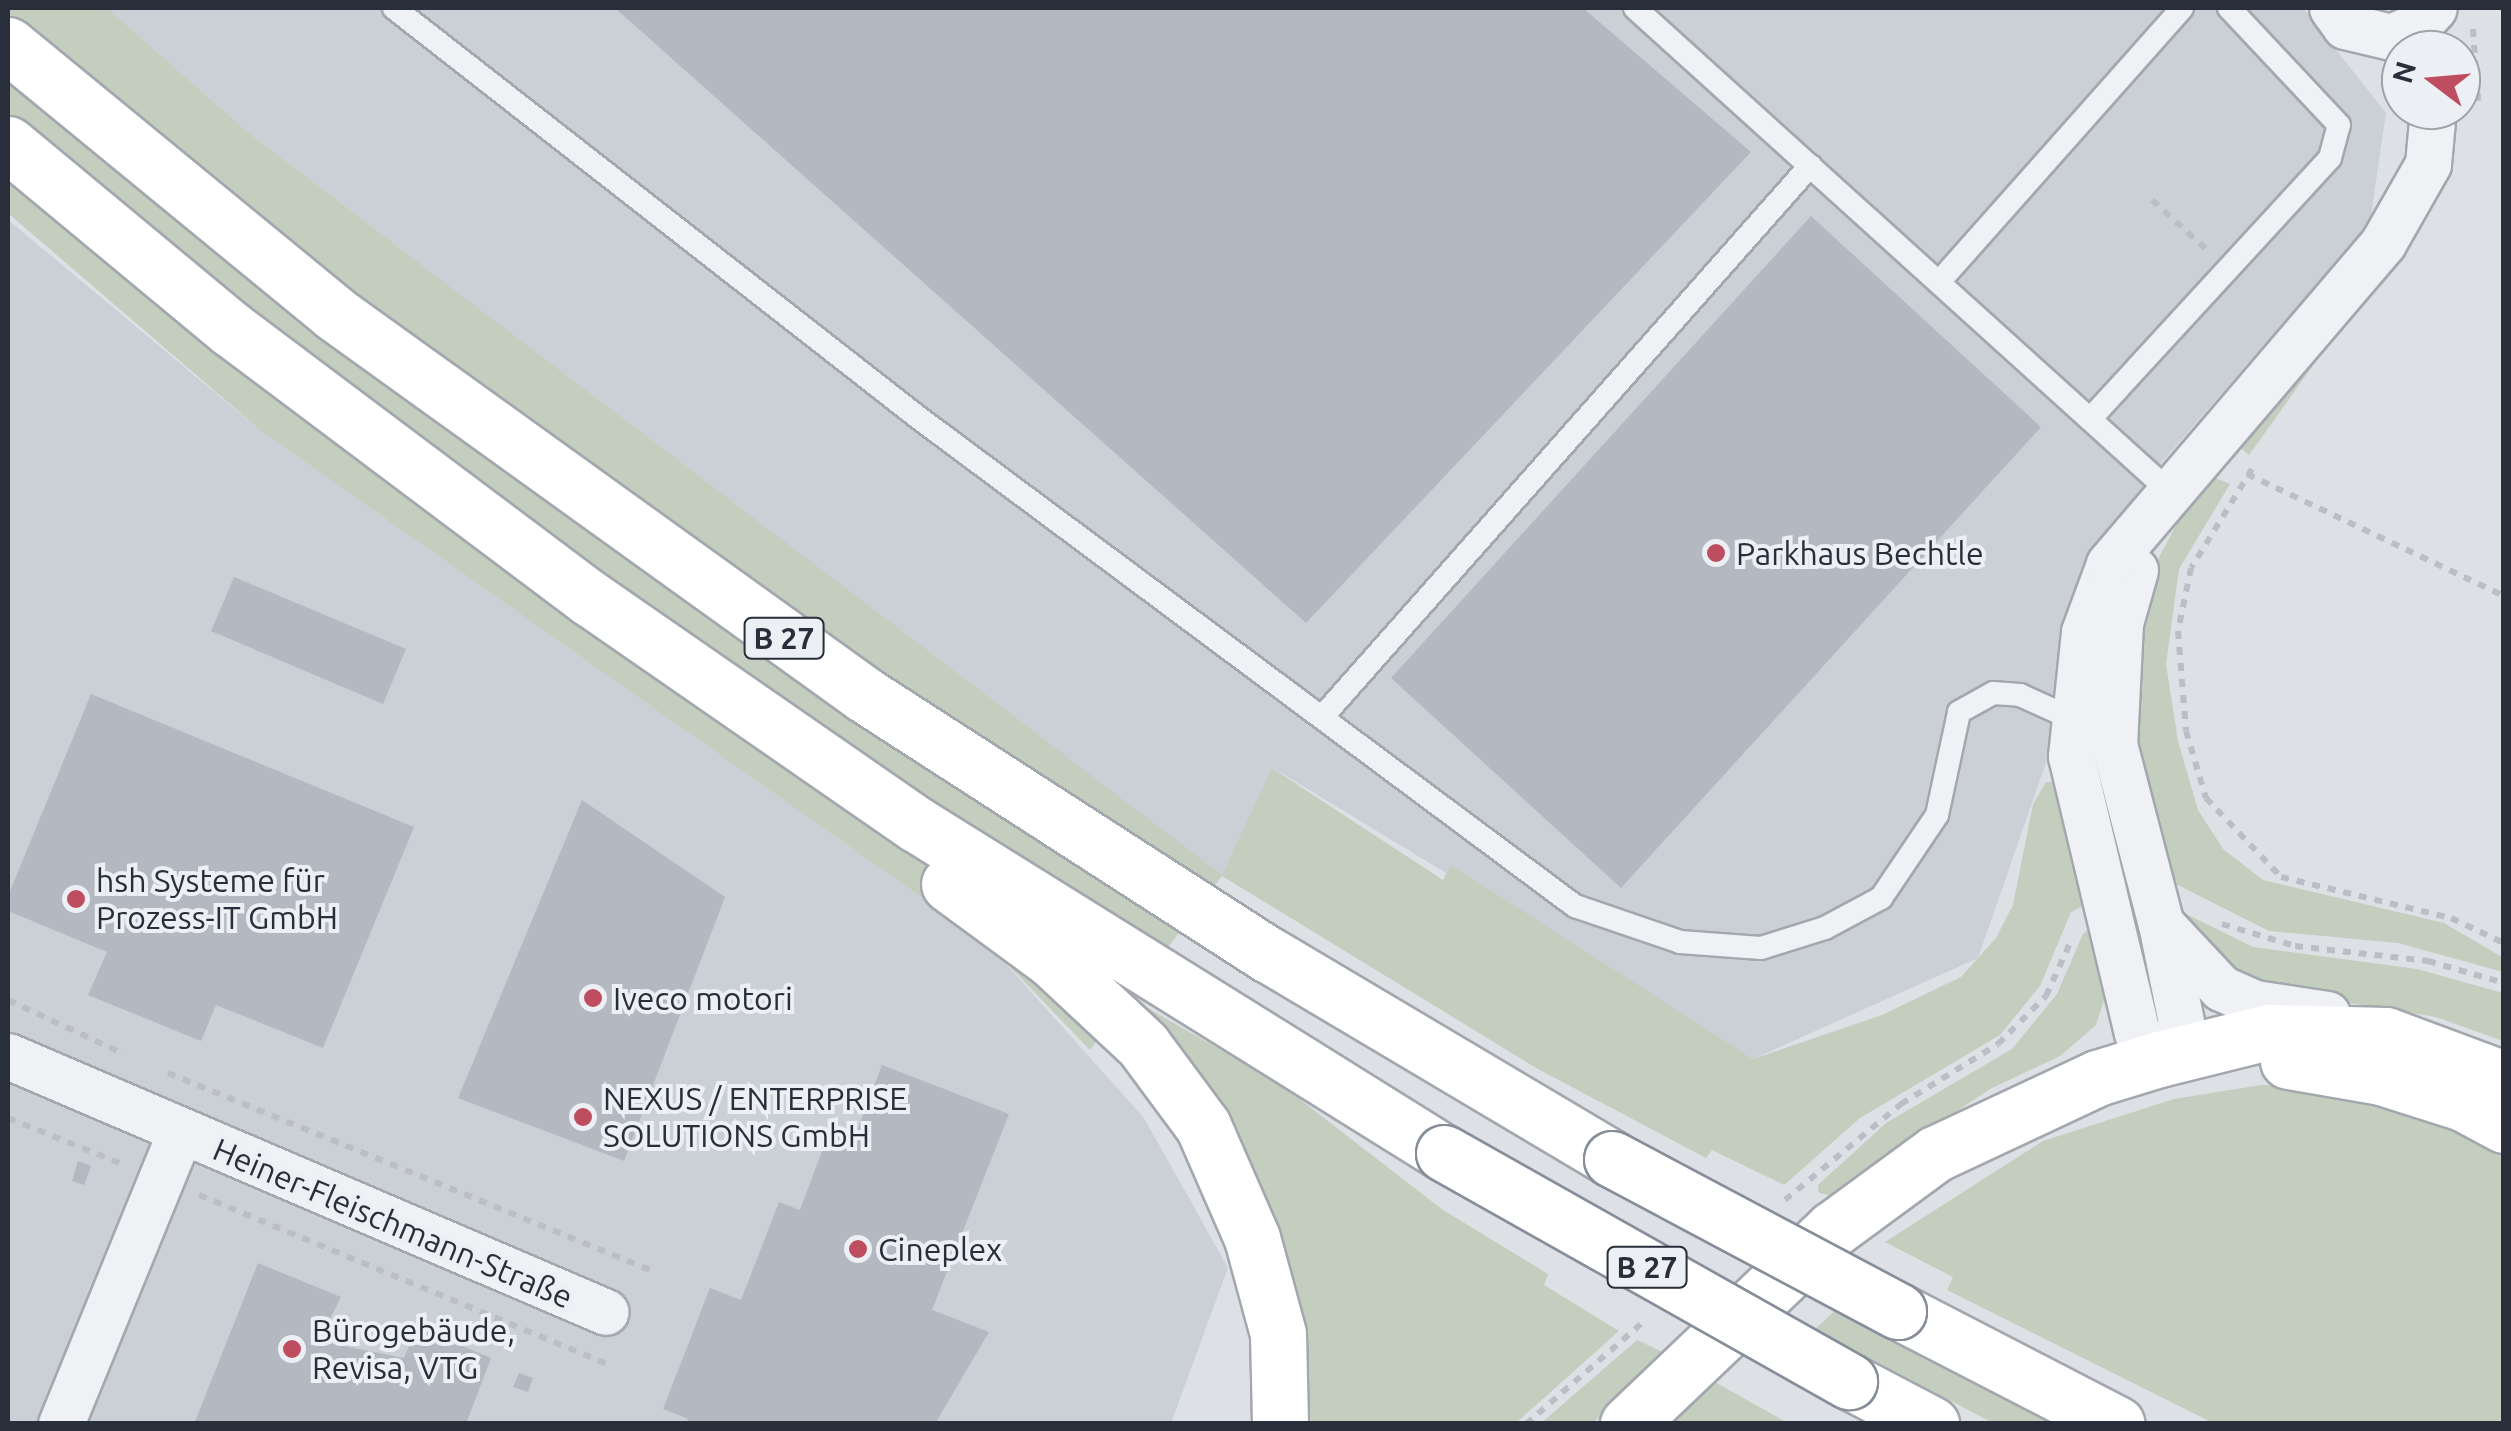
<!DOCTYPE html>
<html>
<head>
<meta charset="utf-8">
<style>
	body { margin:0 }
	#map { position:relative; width:2511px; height:1431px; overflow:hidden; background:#dde0e5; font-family:Ubuntu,sans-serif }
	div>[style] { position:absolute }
	.built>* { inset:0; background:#cbcfd6 }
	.green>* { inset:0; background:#c3cebf }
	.building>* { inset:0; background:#b4b9c1 }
	.path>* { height:6px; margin-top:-3px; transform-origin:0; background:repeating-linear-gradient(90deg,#bbbec4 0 8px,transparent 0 16px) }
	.roads { filter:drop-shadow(2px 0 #a3a7ae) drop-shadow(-2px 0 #a3a7ae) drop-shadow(0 2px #a3a7ae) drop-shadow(0 -2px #a3a7ae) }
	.lane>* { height:22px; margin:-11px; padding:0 11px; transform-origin:11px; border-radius:11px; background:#eff1f4 }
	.street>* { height:45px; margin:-22.5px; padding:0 22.5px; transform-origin:22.5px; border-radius:22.5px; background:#eff1f4 }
	.secondary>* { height:55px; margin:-27.5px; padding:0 27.5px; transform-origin:27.5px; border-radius:27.5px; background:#fff }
	.highway>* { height:55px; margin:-27.5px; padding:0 27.5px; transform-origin:27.5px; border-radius:27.5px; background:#fff }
	.bridges { filter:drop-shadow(2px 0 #868e9a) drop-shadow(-2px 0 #868e9a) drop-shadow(0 2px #868e9a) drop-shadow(0 -2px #868e9a) }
	.highway-bridge>* { height:55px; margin:-27.5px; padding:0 27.5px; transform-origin:27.5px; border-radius:27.5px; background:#fff }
	.dots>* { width:28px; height:28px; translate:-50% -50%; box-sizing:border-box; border:5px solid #eceff3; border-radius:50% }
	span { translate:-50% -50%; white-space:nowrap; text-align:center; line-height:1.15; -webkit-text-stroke:8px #eceff3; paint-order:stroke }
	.shield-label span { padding:2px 8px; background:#eceff3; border:2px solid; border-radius:8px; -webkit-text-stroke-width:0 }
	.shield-label { font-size:30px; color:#282e3a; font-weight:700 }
	.poi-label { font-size:32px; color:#282e3a }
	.left { translate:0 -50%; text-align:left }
	.street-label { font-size:32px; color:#282e3a }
	.frame { position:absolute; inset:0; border:10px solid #282e3a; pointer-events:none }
	.north { position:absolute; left:2381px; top:30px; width:100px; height:100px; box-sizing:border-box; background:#eceff3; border:2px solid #9ea2a9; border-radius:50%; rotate:286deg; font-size:28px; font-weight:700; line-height:40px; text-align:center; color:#282e3a }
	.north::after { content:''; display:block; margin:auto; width:35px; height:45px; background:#be4d5f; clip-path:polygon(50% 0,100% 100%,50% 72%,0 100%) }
</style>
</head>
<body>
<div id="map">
	<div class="built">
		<div style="clip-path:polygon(107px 8px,2303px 8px,2386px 113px,2370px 222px,2143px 484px,1978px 958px,1753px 1059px,1273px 768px,1222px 876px,250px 134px)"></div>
		<div style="clip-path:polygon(8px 220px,260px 430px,989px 945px,1144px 1118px,1228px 1268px,1171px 1423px,8px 1423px)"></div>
	</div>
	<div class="green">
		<div style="clip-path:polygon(8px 8px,107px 8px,250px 134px,1222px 875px,1272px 768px,1443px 880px,1451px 865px,1753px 1059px,1882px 1015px,1961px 977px,1996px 938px,2013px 905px,2033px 804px,2046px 782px,2058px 782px,2095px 900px,2071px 912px,2040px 986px,2000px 1035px,1860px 1118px,1784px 1185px,1712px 1150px,1706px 1158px,1538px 1069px,1222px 876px,1090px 1050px,989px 945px,260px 430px,8px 213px)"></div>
		<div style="clip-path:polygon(2319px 357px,2249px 455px,2234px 442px)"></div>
		<div style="clip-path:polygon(2210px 476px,2230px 484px,2179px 569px,2166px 664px,2178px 741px,2198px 810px,2223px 849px,2263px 880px,2444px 923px,2502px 957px,2503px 972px,2398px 943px,2269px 931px,2162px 877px,2127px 745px,2128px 659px,2149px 576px,2197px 486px)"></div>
		<div style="clip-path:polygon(2176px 909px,2253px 947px,2417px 969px,2503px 993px,2503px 1041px,2436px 1017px,2299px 995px,2230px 975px)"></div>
		<div style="clip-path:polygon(2099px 919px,2111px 978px,2096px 1025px,2060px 1056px,1990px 1089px,1831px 1196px,1819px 1193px,1818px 1185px,1886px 1123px,2012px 1049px,2057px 994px,2083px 934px)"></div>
		<div style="clip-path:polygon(1139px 1003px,1280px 1084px,1443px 1210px,1548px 1274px,1544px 1285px,1619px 1331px,1516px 1423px,1301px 1423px)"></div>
		<div style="clip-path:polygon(2261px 1085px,2346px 1087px,2503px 1138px,2503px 1423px,2213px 1423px,1947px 1290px,1953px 1277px,1885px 1242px,2043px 1141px,2174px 1099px)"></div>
		<div style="clip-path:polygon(1837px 1309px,2062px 1423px,1993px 1423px,1815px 1329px)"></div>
		<div style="clip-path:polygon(1637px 1340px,1665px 1353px,1593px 1423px,1540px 1424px)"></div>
		<div style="clip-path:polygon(1713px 1381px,1788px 1423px,1671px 1423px)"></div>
	</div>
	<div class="building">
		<div style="clip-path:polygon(615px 8px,1583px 8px,1751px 152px,1306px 623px)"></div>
		<div style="clip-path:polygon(1811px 216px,2041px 427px,1621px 888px,1391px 678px)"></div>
		<div style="clip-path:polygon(234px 577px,406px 649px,383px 704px,211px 631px)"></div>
		<div style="clip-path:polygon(91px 694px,414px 827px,323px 1048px,216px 1005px,201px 1041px,88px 995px,107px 952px,8px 911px,8px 896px)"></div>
		<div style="clip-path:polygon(582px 800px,725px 897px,624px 1161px,458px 1098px)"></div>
		<div style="clip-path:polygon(882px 1065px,1009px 1114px,932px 1310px,989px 1332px,935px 1424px,687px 1424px,688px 1419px,663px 1409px,710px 1288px,741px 1300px,779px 1202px,800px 1210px,831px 1127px,855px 1136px)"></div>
		<div style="clip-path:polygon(78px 1161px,91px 1166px,84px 1185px,72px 1181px)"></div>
		<div style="clip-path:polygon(258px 1263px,341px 1297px,319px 1341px,404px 1358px,417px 1327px,491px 1358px,466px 1424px,194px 1424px)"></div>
		<div style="clip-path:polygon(519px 1373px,533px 1378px,528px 1392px,513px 1387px)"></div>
	</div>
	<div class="path">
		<div style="left:2473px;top:29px;width:72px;rotate:86deg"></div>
		<div style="left:2152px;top:200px;width:73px;rotate:42.2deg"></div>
		<div style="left:2252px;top:469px;width:116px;rotate:121.6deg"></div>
		<div style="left:2191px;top:568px;width:64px;rotate:101.7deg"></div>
		<div style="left:2178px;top:631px;width:100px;rotate:85.4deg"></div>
		<div style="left:2186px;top:731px;width:70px;rotate:73.4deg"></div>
		<div style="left:2206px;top:798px;width:109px;rotate:46.5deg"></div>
		<div style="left:2281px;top:877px;width:175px;rotate:13.6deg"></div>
		<div style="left:2451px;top:918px;width:59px;rotate:25.3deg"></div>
		<div style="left:2247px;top:474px;width:284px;rotate:25.4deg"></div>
		<div style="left:2222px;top:924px;width:76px;rotate:16.8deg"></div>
		<div style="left:2295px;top:946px;width:134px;rotate:6.4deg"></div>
		<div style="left:2428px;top:961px;width:79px;rotate:16.1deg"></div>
		<div style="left:8px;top:1000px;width:128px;rotate:25deg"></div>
		<div style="left:168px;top:1073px;width:521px;rotate:22.23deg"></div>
		<div style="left:8px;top:1118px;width:123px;rotate:22deg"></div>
		<div style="left:199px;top:1195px;width:441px;rotate:22.5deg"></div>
		<div style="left:1785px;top:1200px;width:151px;rotate:-39.6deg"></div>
		<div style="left:1901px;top:1104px;width:114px;rotate:-31.7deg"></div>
		<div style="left:1998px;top:1044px;width:68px;rotate:-45deg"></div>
		<div style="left:2046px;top:996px;width:60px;rotate:-65.6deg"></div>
		<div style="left:1526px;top:1424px;width:160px;rotate:-41deg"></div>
	</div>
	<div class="roads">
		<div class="lane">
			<div style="left:394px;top:8px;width:666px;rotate:37.99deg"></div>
			<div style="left:919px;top:418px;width:818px;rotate:36.65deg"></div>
			<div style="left:1575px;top:906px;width:111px;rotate:18.9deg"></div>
			<div style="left:1680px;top:942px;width:81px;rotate:4.2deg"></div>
			<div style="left:1761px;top:948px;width:67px;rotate:-17.4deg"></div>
			<div style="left:1825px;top:928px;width:64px;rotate:-28.2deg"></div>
			<div style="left:1881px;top:898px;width:100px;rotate:-56deg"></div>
			<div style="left:1937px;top:815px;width:105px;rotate:-77.9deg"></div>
			<div style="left:1959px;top:712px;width:39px;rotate:-29deg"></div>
			<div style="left:1993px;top:693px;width:27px;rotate:4deg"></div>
			<div style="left:2020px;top:695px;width:60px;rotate:24.4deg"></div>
			<div style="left:1635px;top:8px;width:719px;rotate:42.12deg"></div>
			<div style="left:1939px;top:282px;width:366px;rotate:-48.4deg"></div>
			<div style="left:2091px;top:418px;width:353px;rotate:-47.4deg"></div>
			<div style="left:2330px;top:158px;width:34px;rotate:-75deg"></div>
			<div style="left:2339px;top:125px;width:161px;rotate:-133.2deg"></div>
			<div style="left:1323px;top:716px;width:735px;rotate:-48.48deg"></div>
		</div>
		<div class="street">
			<div style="left:2332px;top:8px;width:22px;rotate:54deg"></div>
			<div style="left:2345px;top:26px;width:47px;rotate:13.4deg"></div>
			<div style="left:2391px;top:37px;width:30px;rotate:-24deg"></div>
			<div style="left:2418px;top:25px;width:23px;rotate:-47deg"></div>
			<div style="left:2135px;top:570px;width:55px;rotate:105.8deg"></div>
			<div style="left:2120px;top:623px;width:121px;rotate:92.8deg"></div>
			<div style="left:2114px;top:744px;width:186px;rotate:75.4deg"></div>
			<div style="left:2161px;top:924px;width:88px;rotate:46.8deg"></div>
			<div style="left:2221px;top:988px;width:37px;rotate:24deg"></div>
			<div style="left:2255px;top:1003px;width:73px;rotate:8.7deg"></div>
			<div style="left:2161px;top:924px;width:104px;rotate:78.4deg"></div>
			<div style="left:2182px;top:1026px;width:40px;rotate:124.9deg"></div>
			<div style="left:2159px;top:1059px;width:34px;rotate:-130deg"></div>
			<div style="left:2137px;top:1033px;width:285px;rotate:-103.4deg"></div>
			<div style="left:2071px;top:756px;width:125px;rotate:-84deg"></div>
			<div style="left:2084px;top:632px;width:72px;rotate:-69.8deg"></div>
			<div style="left:2109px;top:564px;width:422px;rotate:-49.5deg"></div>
			<div style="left:2383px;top:243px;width:91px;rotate:-60.3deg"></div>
			<div style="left:2428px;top:164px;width:54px;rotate:-84.7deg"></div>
			<div style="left:8px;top:1056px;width:650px;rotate:23.18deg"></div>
			<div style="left:61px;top:1424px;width:314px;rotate:-67.8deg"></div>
		</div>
		<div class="secondary">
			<div style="left:1628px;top:1424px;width:283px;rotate:-43.6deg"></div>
			<div style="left:1833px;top:1229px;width:127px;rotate:-36.3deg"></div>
			<div style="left:1935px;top:1154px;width:179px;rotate:-25.1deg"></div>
			<div style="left:2097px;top:1078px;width:65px;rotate:-17deg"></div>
		</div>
		<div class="highway">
			<div style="left:8px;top:45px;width:422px;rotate:39.4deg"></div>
			<div style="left:334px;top:313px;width:654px;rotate:35.73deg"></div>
			<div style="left:865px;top:695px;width:480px;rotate:32.8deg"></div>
			<div style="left:1269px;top:955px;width:399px;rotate:30.7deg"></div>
			<div style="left:8px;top:144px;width:290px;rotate:39.7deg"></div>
			<div style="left:231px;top:329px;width:450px;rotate:36.9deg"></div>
			<div style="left:591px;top:599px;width:395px;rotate:34.7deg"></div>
			<div style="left:916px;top:824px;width:622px;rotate:31.93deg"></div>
			<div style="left:949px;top:884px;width:128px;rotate:36.4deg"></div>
			<div style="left:1052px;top:960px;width:125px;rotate:43deg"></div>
			<div style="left:1143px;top:1045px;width:101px;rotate:53.5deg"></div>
			<div style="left:1203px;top:1126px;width:122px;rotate:66.4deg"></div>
			<div style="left:1252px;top:1238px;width:99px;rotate:74.8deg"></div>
			<div style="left:1278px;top:1334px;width:90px;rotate:88.7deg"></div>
			<div style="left:2159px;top:1059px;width:112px;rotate:-13.9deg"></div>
			<div style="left:2268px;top:1032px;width:118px;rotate:1.5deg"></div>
			<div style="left:2386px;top:1035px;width:126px;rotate:20.4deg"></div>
			<div style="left:2288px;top:1061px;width:94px;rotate:9.8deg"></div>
			<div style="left:2381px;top:1077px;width:86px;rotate:17.6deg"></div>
			<div style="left:2463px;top:1103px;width:47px;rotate:28.2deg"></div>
			<div style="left:1898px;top:1311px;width:246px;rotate:27.3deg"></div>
			<div style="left:1849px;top:1381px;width:93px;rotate:27.7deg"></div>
		</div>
	</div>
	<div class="bridges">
		<div class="highway-bridge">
			<div style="left:1444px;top:1153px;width:465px;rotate:29.4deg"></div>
			<div style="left:1612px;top:1159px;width:324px;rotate:28deg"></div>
		</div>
	</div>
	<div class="dots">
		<div style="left:1716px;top:553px;background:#be4d5f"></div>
		<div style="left:76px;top:899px;background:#be4d5f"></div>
		<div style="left:593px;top:998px;background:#be4d5f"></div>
		<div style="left:583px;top:1117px;background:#be4d5f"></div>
		<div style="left:858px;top:1249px;background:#be4d5f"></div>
		<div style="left:292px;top:1349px;background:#be4d5f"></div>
	</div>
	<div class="shield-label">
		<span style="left:784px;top:638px">B 27</span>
		<span style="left:1647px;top:1267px">B 27</span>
	</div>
	<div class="poi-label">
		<span class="left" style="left:1736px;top:553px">Parkhaus Bechtle</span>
		<span class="left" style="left:96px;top:899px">hsh Systeme für<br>Prozess-IT GmbH</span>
		<span class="left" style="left:613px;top:998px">Iveco motori</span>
		<span class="left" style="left:603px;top:1117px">NEXUS / ENTERPRISE<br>SOLUTIONS GmbH</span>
		<span class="left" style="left:878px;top:1249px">Cineplex</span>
		<span class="left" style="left:312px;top:1349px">Bürogebäude,<br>Revisa, VTG</span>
	</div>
	<div class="street-label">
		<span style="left:393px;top:1223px;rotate:23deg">Heiner-Fleischmann-Straße</span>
	</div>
	<div class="frame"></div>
	<div class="north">N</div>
</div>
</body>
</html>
